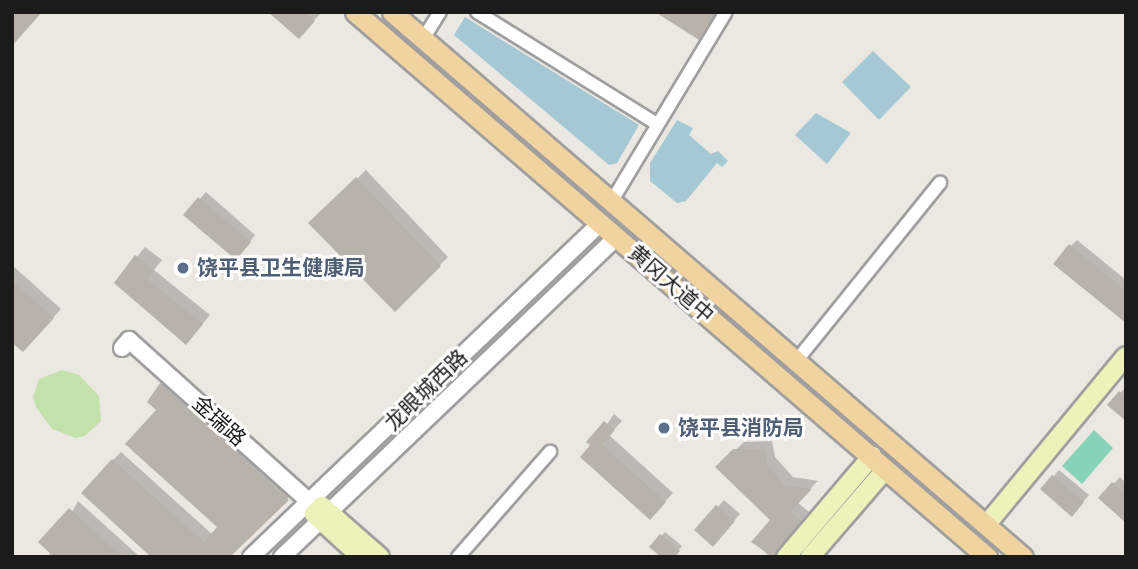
<!DOCTYPE html>
<html>
<head>
<meta charset="utf-8">
<style>
	body { margin:0 }
	#map { position:relative; width:1138px; height:569px; overflow:hidden; background:#ebe8e1; font-family:Arial,"Noto Sans SC",sans-serif }
	div>[style] { position:absolute }
	.grass>* { inset:0; background:#c3e1ab }
	.pitch>* { inset:0; background:#86d3ba }
	.water>* { inset:0; background:#a5c8d5 }
	.shadow>* { inset:0; background:#0003 }
	.building>* { inset:0; background:#b8b2ab }
	.roads { filter:drop-shadow(2px 0 #9f9f9f) drop-shadow(-2px 0 #9f9f9f) drop-shadow(0 2px #9f9f9f) drop-shadow(0 -2px #9f9f9f) }
	.minor>* { height:12px; margin:-6px; padding:0 6px; transform-origin:6px; border-radius:6px; background:#fff }
	.tertiary>* { height:16px; margin:-8px; padding:0 8px; transform-origin:8px; border-radius:8px; background:#fff }
	.secondary>* { height:18px; margin:-9px; padding:0 9px; transform-origin:9px; border-radius:9px; background:#ecf2b9 }
	.primary>* { height:19px; margin:-9.5px; padding:0 9.5px; transform-origin:9.5px; border-radius:9.5px; background:#f1d3a0 }
	.dots>* { width:19px; height:19px; translate:-50% -50%; box-sizing:border-box; border:4px solid #fff; border-radius:50% }
	span { translate:-50% -50%; white-space:nowrap; text-align:center; line-height:1.15; -webkit-text-stroke:6px #fff; paint-order:stroke }
	.service-label { font-size:21px; color:#4e5e75; font-weight:700 }
	.left { translate:0 -50%; text-align:left }
	.street-label { font-size:21px; color:#1b1b1b }
	.frame { position:absolute; inset:0; border:14px solid #1b1b1b; pointer-events:none }
</style>
</head>
<body>
<div id="map">
	<div class="grass">
		<div style="clip-path:polygon(62px 370px,79px 375px,99px 396px,101px 421px,85px 436px,76px 438px,52px 429px,36px 407px,33px 397px,39px 379px)"></div>
	</div>
	<div class="pitch">
		<div style="clip-path:polygon(1094px 430px,1113px 448px,1082px 484px,1062px 466px)"></div>
	</div>
	<div class="water">
		<div style="clip-path:polygon(465px 17px,639px 125px,617px 163px,609px 165px,454px 35px)"></div>
		<div style="clip-path:polygon(873px 51px,911px 87px,879px 120px,842px 82px)"></div>
		<div style="clip-path:polygon(816px 113px,851px 133px,827px 164px,795px 135px)"></div>
		<div style="clip-path:polygon(677px 120px,693px 128px,689px 135px,711px 154px,718px 151px,728px 161px,722px 167px,717px 163px,686px 201px,677px 203px,650px 181px,650px 163px)"></div>
	</div>
	<div class="shadow">
		<div style="clip-path:polygon(271px 12px,318px 12px,320px 14px,299px 36px)"></div>
		<div style="clip-path:polygon(659px 12px,718px 12px,699px 37px)"></div>
		<div style="clip-path:polygon(366px 170px,448px 257px,395px 310px,311px 223px)"></div>
		<div style="clip-path:polygon(206px 192px,255px 235px,242px 252px,186px 214px)"></div>
		<div style="clip-path:polygon(1077px 240px,1126px 280px,1126px 321px,1071px 246px)"></div>
		<div style="clip-path:polygon(145px 247px,162px 260px,154px 270px,210px 315px,194px 334px,116px 283px)"></div>
		<div style="clip-path:polygon(12px 265px,61px 309px,31px 342px,12px 341px)"></div>
		<div style="clip-path:polygon(169px 376px,296px 490px,227px 557px,154px 557px,113px 460px,121px 452px,213px 535px,220px 527px,159px 409px,161px 384px)"></div>
		<div style="clip-path:polygon(1126px 387px,1126px 418px,1120px 393px)"></div>
		<div style="clip-path:polygon(614px 414px,622px 421px,609px 435px,673px 493px,658px 509px,593px 445px)"></div>
		<div style="clip-path:polygon(772px 441px,775px 457px,793px 477px,818px 481px,797px 502px,809px 512px,770px 557px,754px 542px,772px 520px,717px 467px,744px 442px)"></div>
		<div style="clip-path:polygon(1059px 470px,1089px 495px,1078px 508px,1042px 489px)"></div>
		<div style="clip-path:polygon(1120px 477px,1126px 483px,1126px 521px,1100px 498px)"></div>
		<div style="clip-path:polygon(724px 500px,740px 514px,719px 538px,697px 530px)"></div>
		<div style="clip-path:polygon(78px 501px,140px 557px,48px 557px)"></div>
		<div style="clip-path:polygon(665px 532px,682px 546px,673px 557px,652px 547px)"></div>
	</div>
	<div class="building">
		<div style="clip-path:polygon(12px 12px,42px 12px,12px 46px)"></div>
		<div style="clip-path:polygon(268px 12px,305px 12px,315px 21px,299px 39px)"></div>
		<div style="clip-path:polygon(655px 12px,711px 12px,714px 14px,699px 40px)"></div>
		<div style="clip-path:polygon(356px 177px,441px 266px,395px 312px,308px 223px)"></div>
		<div style="clip-path:polygon(198px 197px,251px 242px,236px 260px,183px 215px)"></div>
		<div style="clip-path:polygon(1069px 244px,1126px 291px,1126px 323px,1053px 264px)"></div>
		<div style="clip-path:polygon(135px 255px,154px 269px,147px 279px,203px 324px,186px 345px,114px 283px)"></div>
		<div style="clip-path:polygon(12px 281px,54px 318px,23px 352px,12px 343px)"></div>
		<div style="clip-path:polygon(160px 383px,289px 500px,230px 557px,151px 557px,81px 493px,112px 459px,204px 542px,217px 527px,125px 444px,156px 410px,147px 402px)"></div>
		<div style="clip-path:polygon(1119px 391px,1126px 397px,1126px 421px,1107px 405px)"></div>
		<div style="clip-path:polygon(604px 421px,615px 430px,602px 445px,666px 502px,650px 520px,580px 457px,590px 445px,586px 442px)"></div>
		<div style="clip-path:polygon(733px 449px,764px 449px,768px 466px,785px 485px,812px 489px,790px 512px,802px 521px,774px 557px,751px 542px,770px 520px,715px 467px)"></div>
		<div style="clip-path:polygon(1052px 475px,1084px 502px,1072px 517px,1040px 489px)"></div>
		<div style="clip-path:polygon(1112px 482px,1126px 494px,1126px 523px,1098px 498px)"></div>
		<div style="clip-path:polygon(716px 505px,735px 521px,713px 547px,694px 530px)"></div>
		<div style="clip-path:polygon(69px 508px,123px 557px,54px 557px,38px 542px)"></div>
		<div style="clip-path:polygon(660px 534px,680px 551px,675px 557px,661px 557px,649px 547px)"></div>
	</div>
	<div class="roads">
		<div class="minor">
			<div style="left:477px;top:12px;width:212px;rotate:31.9deg"></div>
			<div style="left:423px;top:39px;width:32px;rotate:-58deg"></div>
			<div style="left:613px;top:199px;width:218px;rotate:-58.9deg"></div>
			<div style="left:797px;top:360px;width:228px;rotate:-51.1deg"></div>
			<div style="left:458px;top:557px;width:140px;rotate:-48.8deg"></div>
		</div>
		<div class="tertiary">
			<div style="left:122px;top:348px;width:11px;rotate:-49deg"></div>
			<div style="left:129px;top:340px;width:251px;rotate:41.9deg"></div>
			<div style="left:251px;top:557px;width:483px;rotate:-43.7deg"></div>
			<div style="left:282px;top:557px;width:463px;rotate:-43.7deg"></div>
		</div>
		<div class="secondary">
			<div style="left:986px;top:525px;width:219px;rotate:-50.4deg"></div>
			<div style="left:361px;top:557px;width:64px;rotate:-137.5deg"></div>
			<div style="left:314px;top:514px;width:11px;rotate:-45deg"></div>
			<div style="left:322px;top:506px;width:77px;rotate:41.3deg"></div>
			<div style="left:786px;top:557px;width:133px;rotate:-49.6deg"></div>
			<div style="left:810px;top:557px;width:116px;rotate:-49.2deg"></div>
		</div>
		<div class="primary">
			<div style="left:355px;top:12px;width:835px;rotate:40.77deg"></div>
			<div style="left:392px;top:12px;width:834px;rotate:40.82deg"></div>
		</div>
	</div>
	<div class="dots">
		<div style="left:183px;top:268px;background:#5c6f8a"></div>
		<div style="left:664px;top:428px;background:#5c6f8a"></div>
	</div>
	<div class="service-label">
		<span class="left" style="left:197px;top:268px">饶平县卫生健康局</span>
		<span class="left" style="left:678px;top:428px">饶平县消防局</span>
	</div>
	<div class="street-label">
		<span style="left:671px;top:284px;rotate:41deg">黄冈大道中</span>
		<span style="left:426px;top:390px;rotate:-44deg">龙眼城西路</span>
		<span style="left:219px;top:421px;rotate:42deg">金瑞路</span>
	</div>
	<div class="frame"></div>
</div>
</body>
</html>
